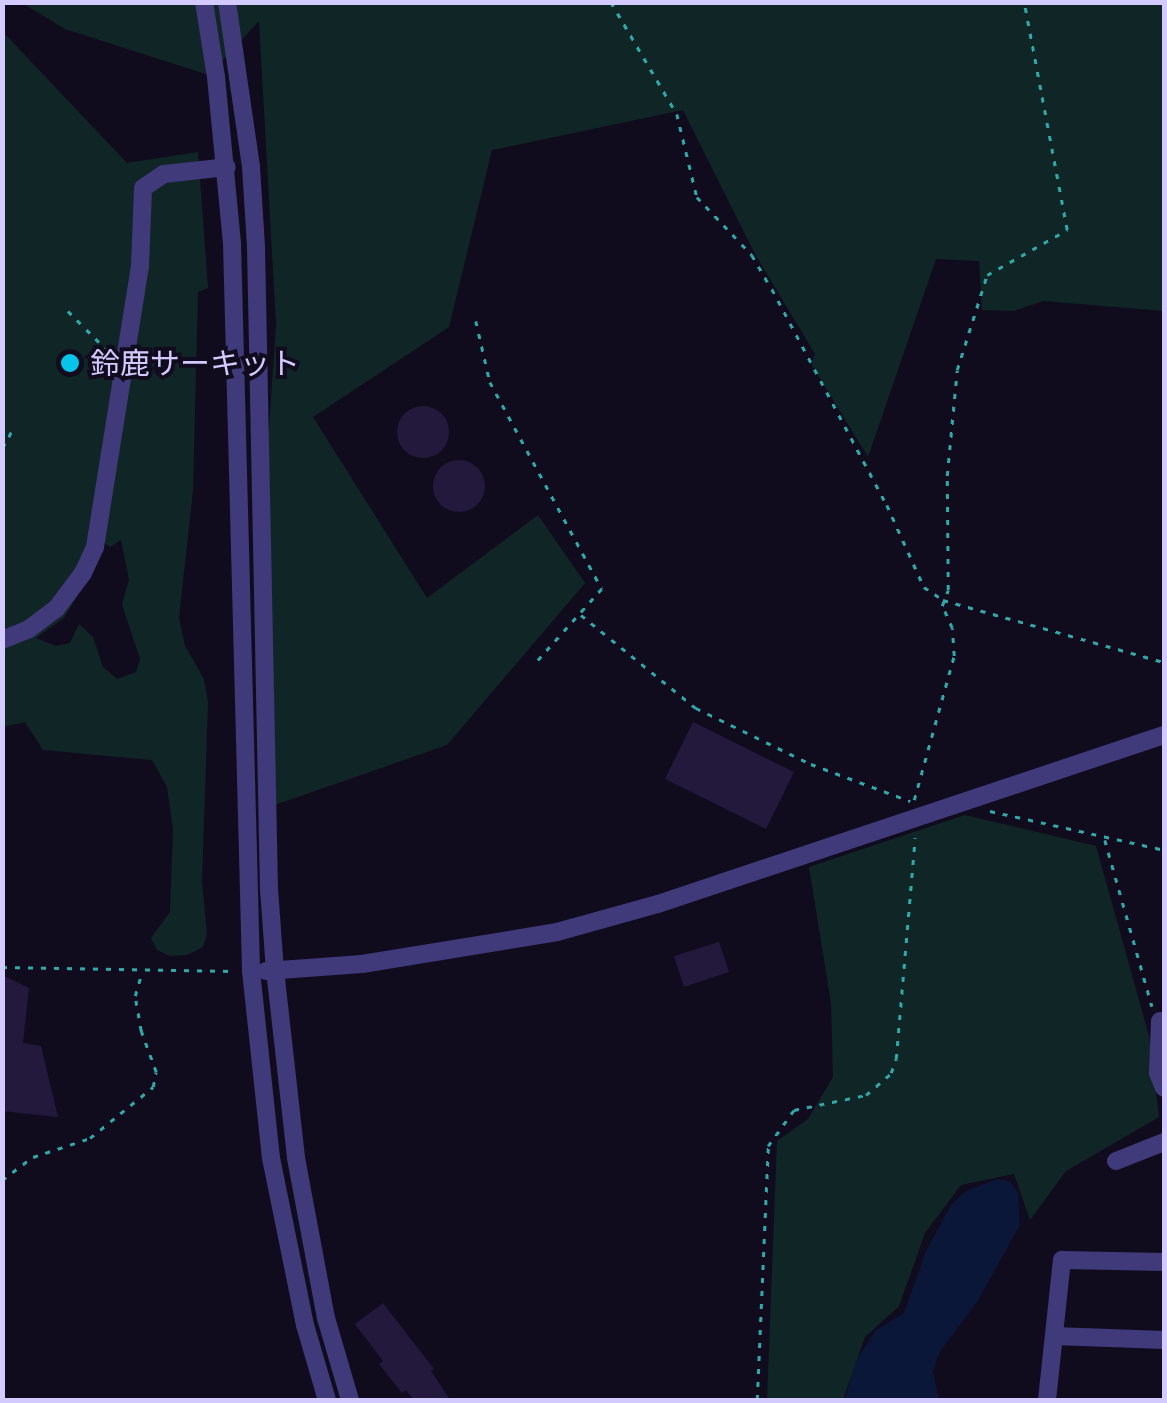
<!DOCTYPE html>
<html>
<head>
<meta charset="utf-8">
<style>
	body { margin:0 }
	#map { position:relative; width:1167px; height:1403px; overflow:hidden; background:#100c1d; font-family:Mulish,"Noto Sans JP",sans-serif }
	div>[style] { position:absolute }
	.green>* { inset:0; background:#102626 }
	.water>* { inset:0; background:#0a1738 }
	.building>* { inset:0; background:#23193d }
	.round { border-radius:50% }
	.path>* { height:2.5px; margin-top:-1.25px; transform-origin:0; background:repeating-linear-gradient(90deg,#31a8aa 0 5px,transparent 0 13px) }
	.minor>* { height:18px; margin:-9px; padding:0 9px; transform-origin:9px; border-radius:9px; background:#40397a }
	.dots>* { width:28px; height:28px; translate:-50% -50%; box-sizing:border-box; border:5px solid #100c1d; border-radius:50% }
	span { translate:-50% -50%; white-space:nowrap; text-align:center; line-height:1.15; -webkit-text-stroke:8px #100c1d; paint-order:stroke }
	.poi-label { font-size:30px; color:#d3cafd }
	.left { translate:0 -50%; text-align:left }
	.frame { position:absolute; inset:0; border:5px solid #d3cafd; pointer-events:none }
</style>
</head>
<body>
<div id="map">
	<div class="green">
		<div style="clip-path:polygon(22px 3px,1164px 3px,1164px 311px,1043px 301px,1014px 311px,982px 310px,979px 261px,936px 259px,868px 457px,811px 364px,815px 354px,755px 254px,683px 110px,492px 150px,449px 327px,313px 417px,427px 598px,538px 515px,585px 583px,447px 745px,272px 806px,267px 458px,276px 324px,259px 21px,209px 75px,65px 29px)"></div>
		<div style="clip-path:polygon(evenodd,2px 31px,127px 163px,198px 152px,208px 288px,198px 292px,193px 490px,179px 618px,185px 646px,204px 679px,208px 702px,202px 882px,207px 934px,203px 947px,187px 955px,170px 956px,157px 950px,151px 938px,170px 912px,173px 829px,167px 787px,152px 760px,43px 750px,25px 722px,3px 727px,2px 31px,121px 540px,129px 580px,122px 604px,140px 659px,136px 672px,117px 679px,103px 667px,93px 637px,79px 624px,70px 643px,56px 646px,36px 638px,64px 618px,98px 561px,102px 541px,110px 547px,121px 540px)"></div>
		<div style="clip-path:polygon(965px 815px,1096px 846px,1149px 1036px,1159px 1117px,1066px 1171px,1030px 1220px,1014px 1174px,961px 1185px,925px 1233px,899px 1306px,865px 1337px,843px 1400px,767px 1400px,777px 1141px,808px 1119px,833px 1077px,831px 1003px,809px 867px)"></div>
	</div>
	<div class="water">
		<div style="clip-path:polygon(997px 1179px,1010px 1181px,1018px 1193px,1020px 1225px,977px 1302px,939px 1353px,933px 1372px,939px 1400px,845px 1400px,856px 1361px,875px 1331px,904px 1313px,926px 1251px,951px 1205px,966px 1191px)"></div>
	</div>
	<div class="building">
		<div class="round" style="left:397px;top:406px;width:52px;height:52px"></div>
		<div class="round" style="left:433px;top:460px;width:52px;height:52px"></div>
		<div style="clip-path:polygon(693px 722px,794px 772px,766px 829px,665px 779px)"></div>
		<div style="clip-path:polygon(719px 942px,729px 972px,684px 987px,674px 956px)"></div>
		<div style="clip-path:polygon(2px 975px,29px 988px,23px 1043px,41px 1046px,58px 1117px,2px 1111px)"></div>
		<div style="clip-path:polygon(383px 1303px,434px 1369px,431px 1371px,450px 1400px,414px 1400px,406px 1390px,402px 1393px,379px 1364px,383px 1361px,355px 1324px)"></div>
	</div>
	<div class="path">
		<div style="left:611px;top:2px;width:130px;rotate:59.5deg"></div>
		<div style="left:677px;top:114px;width:85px;rotate:76.5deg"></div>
		<div style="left:697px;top:197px;width:80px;rotate:46.5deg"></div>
		<div style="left:752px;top:255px;width:39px;rotate:60deg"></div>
		<div style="left:772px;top:289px;width:245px;rotate:62deg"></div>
		<div style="left:887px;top:505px;width:90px;rotate:65.7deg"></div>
		<div style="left:924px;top:587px;width:23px;rotate:34deg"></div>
		<div style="left:943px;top:600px;width:230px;rotate:15.7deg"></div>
		<div style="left:2px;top:114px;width:8px;rotate:67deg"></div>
		<div style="left:68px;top:311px;width:55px;rotate:45deg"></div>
		<div style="left:476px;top:321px;width:63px;rotate:77.1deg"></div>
		<div style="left:490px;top:382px;width:235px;rotate:61.6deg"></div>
		<div style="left:602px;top:589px;width:102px;rotate:131.8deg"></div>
		<div style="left:2px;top:448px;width:24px;rotate:-60deg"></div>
		<div style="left:581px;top:615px;width:148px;rotate:39deg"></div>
		<div style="left:696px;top:708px;width:128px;rotate:26deg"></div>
		<div style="left:811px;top:764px;width:106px;rotate:20.5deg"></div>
		<div style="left:914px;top:800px;width:149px;rotate:-74.5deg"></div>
		<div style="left:954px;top:656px;width:28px;rotate:-94deg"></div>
		<div style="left:952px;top:628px;width:24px;rotate:-114deg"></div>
		<div style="left:942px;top:606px;width:17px;rotate:-69deg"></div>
		<div style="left:948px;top:590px;width:114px;rotate:-90.5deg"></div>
		<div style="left:947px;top:476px;width:106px;rotate:-84.6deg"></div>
		<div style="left:957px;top:370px;width:100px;rotate:-72.5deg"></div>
		<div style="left:987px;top:275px;width:92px;rotate:-29.4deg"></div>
		<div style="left:1067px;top:230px;width:232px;rotate:-100.7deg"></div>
		<div style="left:990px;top:811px;width:178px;rotate:12.6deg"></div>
		<div style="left:1105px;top:840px;width:173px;rotate:74.2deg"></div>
		<div style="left:2px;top:967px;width:232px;rotate:1deg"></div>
		<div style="left:2px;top:1180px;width:39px;rotate:-37deg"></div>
		<div style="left:33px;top:1157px;width:60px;rotate:-18.4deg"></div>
		<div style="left:90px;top:1138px;width:81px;rotate:-39deg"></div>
		<div style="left:153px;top:1087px;width:15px;rotate:-79deg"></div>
		<div style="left:156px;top:1072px;width:44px;rotate:-110.1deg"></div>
		<div style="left:141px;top:1031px;width:36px;rotate:-100deg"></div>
		<div style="left:135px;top:996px;width:25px;rotate:-74deg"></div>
		<div style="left:757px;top:1400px;width:254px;rotate:-87.5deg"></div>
		<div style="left:768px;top:1146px;width:44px;rotate:-54.2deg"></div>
		<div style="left:794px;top:1110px;width:74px;rotate:-11.8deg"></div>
		<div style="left:866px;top:1095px;width:33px;rotate:-41deg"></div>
		<div style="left:891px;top:1073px;width:15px;rotate:-70deg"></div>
		<div style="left:896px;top:1059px;width:222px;rotate:-85.1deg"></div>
	</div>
	<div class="minor">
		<div style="left:204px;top:2px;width:76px;rotate:80.9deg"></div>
		<div style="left:216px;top:77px;width:167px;rotate:84.5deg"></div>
		<div style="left:232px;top:243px;width:728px;rotate:88.5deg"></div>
		<div style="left:251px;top:971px;width:188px;rotate:83.9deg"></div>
		<div style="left:271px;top:1158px;width:170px;rotate:78.5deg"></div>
		<div style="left:305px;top:1325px;width:78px;rotate:73.7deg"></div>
		<div style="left:227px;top:2px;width:167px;rotate:81.7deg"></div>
		<div style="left:251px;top:167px;width:80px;rotate:86.4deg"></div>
		<div style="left:256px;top:247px;width:642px;rotate:88.84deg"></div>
		<div style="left:269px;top:889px;width:81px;rotate:85.8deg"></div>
		<div style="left:275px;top:970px;width:189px;rotate:83.6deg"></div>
		<div style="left:296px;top:1158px;width:163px;rotate:79.4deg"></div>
		<div style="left:326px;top:1318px;width:85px;rotate:73.7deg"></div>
		<div style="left:2px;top:640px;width:29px;rotate:-22deg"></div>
		<div style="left:29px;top:629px;width:34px;rotate:-37deg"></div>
		<div style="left:56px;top:609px;width:45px;rotate:-53.1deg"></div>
		<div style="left:83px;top:573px;width:29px;rotate:-65deg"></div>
		<div style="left:95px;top:547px;width:285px;rotate:-80.9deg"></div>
		<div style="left:140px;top:266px;width:78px;rotate:-87.8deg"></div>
		<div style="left:143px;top:188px;width:25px;rotate:-34deg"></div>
		<div style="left:164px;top:174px;width:63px;rotate:-6.3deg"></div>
		<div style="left:266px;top:971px;width:96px;rotate:-4.2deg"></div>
		<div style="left:362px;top:964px;width:198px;rotate:-9.3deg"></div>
		<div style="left:557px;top:932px;width:105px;rotate:-15.5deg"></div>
		<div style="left:658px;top:904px;width:533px;rotate:-18.47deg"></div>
		<div style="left:1160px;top:1021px;width:52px;rotate:92.2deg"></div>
		<div style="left:1158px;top:1073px;width:16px;rotate:68deg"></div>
		<div style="left:1116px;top:1161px;width:52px;rotate:-21.6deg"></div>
		<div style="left:1054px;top:1336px;width:110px;rotate:2.1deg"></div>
		<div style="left:1047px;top:1400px;width:141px;rotate:-83.9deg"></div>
		<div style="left:1062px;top:1260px;width:102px;rotate:1.1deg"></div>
	</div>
	<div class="dots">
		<div style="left:70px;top:363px;background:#08c4eb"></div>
	</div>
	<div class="poi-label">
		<span class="left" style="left:90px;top:363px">鈴鹿サーキット</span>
	</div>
	<div class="frame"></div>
</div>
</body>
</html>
